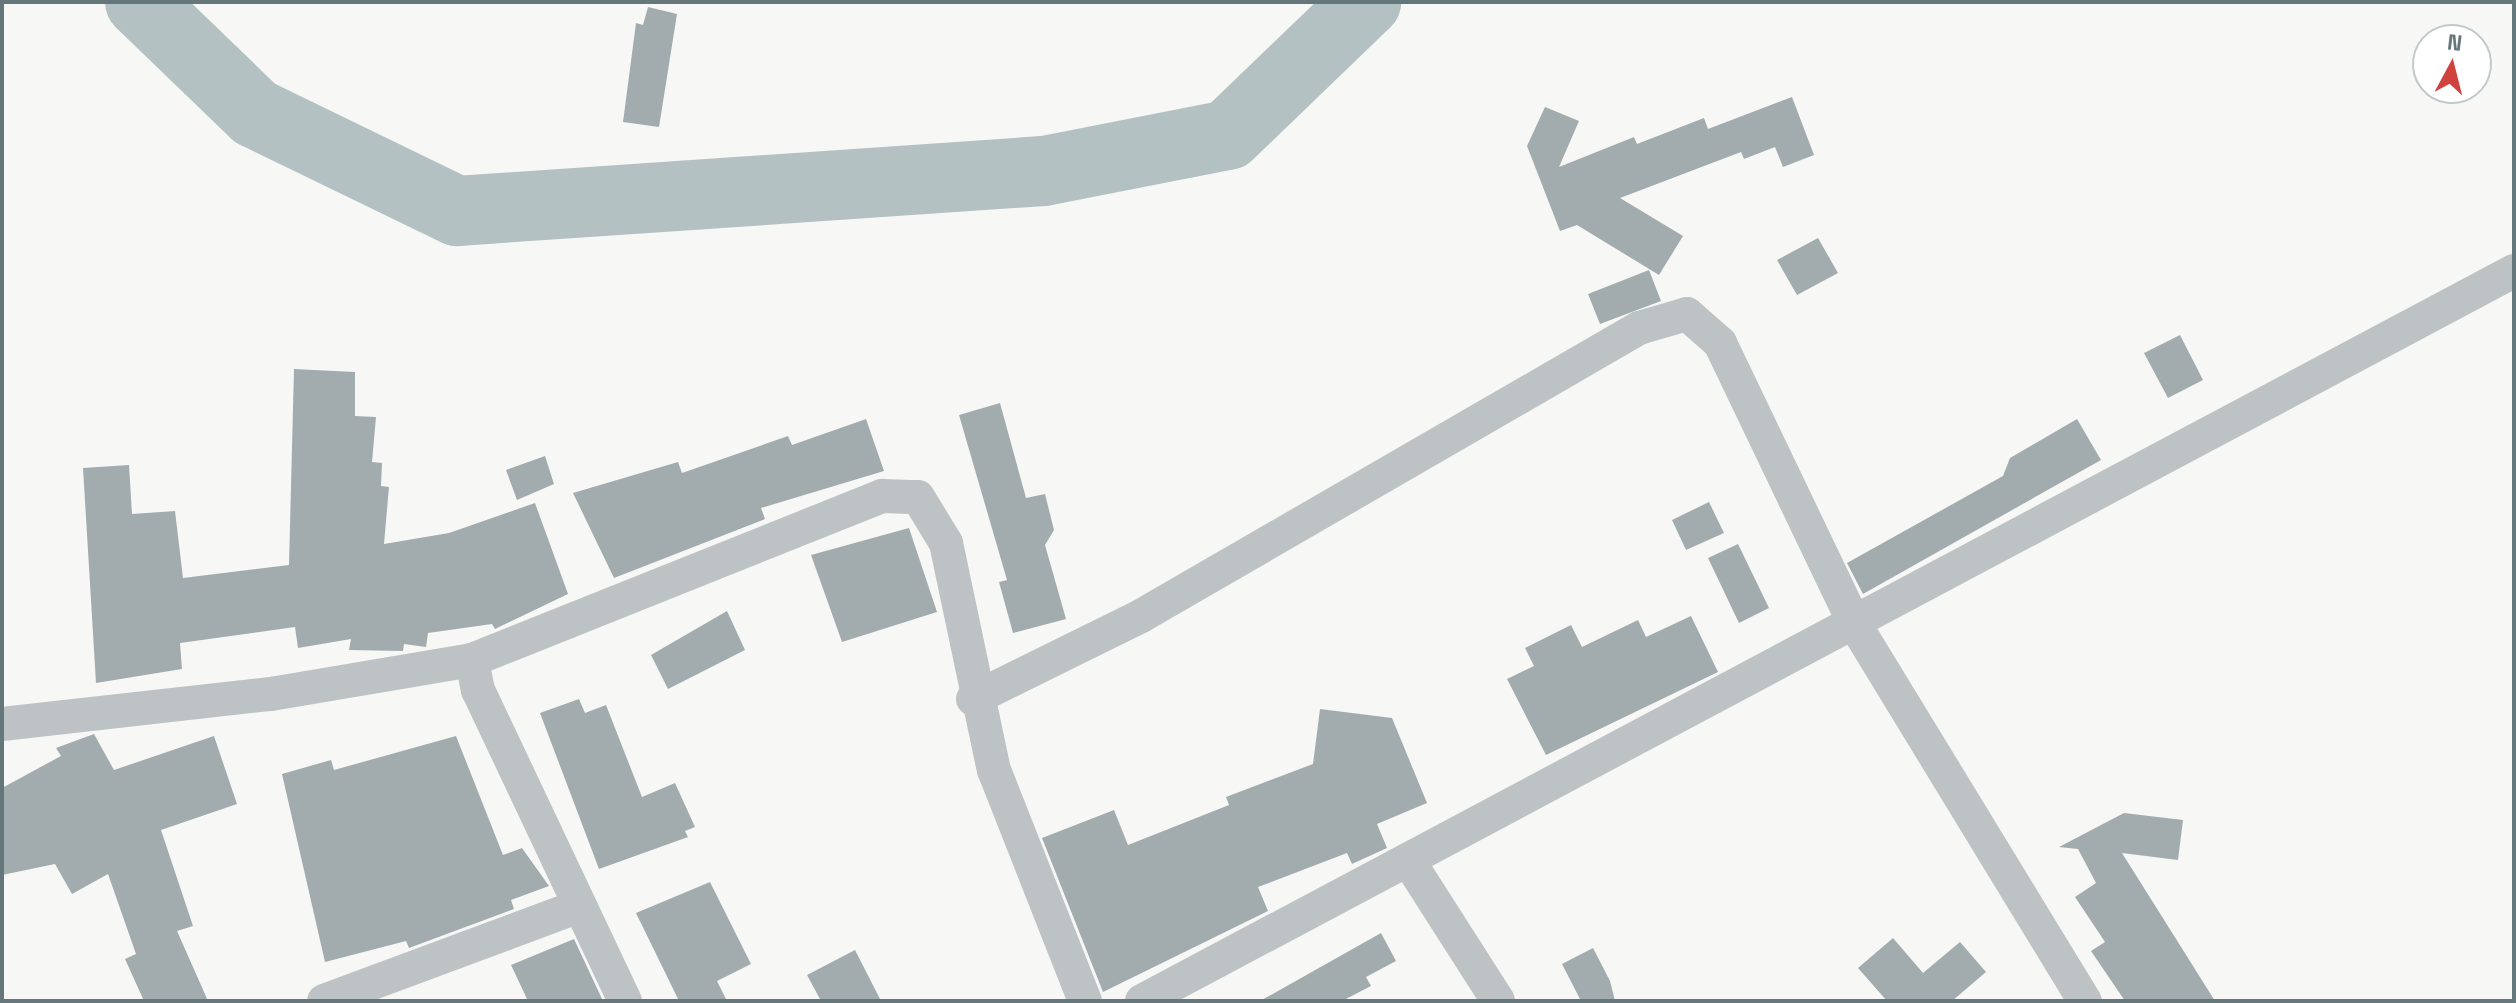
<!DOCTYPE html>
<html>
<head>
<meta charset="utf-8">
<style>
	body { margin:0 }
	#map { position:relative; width:2516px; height:1003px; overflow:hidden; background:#f7f7f5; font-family:"Space Grotesk",sans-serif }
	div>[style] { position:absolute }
	.river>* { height:70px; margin:-35px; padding:0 35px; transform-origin:35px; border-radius:35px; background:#b3c1c3 }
	.building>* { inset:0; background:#a2acaf }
	.street>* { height:34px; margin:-17px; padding:0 17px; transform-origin:17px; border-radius:17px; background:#bdc2c4 }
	span { translate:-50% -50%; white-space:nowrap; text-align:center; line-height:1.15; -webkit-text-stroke:8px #fff; paint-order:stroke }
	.frame { position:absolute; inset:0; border:4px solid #66777c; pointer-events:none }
	.north { position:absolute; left:2412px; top:24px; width:80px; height:80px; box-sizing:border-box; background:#fff; border:2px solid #c2c9cb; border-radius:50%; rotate:7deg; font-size:22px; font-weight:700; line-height:32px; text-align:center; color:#66777c }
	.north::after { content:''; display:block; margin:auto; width:28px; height:36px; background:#cf423d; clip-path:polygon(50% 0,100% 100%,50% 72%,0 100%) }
</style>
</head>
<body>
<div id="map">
	<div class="river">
		<div style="left:140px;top:2px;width:160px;rotate:44deg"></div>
		<div style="left:255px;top:113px;width:225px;rotate:25.9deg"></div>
		<div style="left:457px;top:211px;width:588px;rotate:-3.9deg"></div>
		<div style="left:1044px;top:171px;width:187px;rotate:-11.1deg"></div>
		<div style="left:1228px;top:135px;width:192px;rotate:-43.9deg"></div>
	</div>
	<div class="building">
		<div style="clip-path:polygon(648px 7px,677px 14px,659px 127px,623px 122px,636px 23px,643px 25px)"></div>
		<div style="clip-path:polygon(1792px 97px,1814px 155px,1783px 167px,1775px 147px,1744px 159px,1741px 152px,1620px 198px,1683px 236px,1659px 275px,1577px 225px,1560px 231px,1527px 146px,1545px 107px,1579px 121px,1559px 167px,1634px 137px,1637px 144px,1704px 118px,1708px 129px)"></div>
		<div style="clip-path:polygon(1818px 238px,1838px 273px,1797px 295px,1777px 260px)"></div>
		<div style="clip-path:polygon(1649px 270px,1661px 301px,1600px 324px,1588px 294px)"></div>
		<div style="clip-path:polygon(2180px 335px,2203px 380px,2168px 398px,2144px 353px)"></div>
		<div style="clip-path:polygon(294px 369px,355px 372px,355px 416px,376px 417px,372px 462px,382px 463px,381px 486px,389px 487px,384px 544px,449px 533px,535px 503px,568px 594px,495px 629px,492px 624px,428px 633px,426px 647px,404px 644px,403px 651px,349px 650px,351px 639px,298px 648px,295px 627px,180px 643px,182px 669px,96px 683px,83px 468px,129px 465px,132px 514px,175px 511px,183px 578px,289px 565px)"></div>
		<div style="clip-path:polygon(1000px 403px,1026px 498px,1045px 494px,1054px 530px,1045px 545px,1066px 619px,1013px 633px,999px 582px,1007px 580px,959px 415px)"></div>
		<div style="clip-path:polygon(866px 419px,884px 471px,761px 508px,765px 519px,614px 578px,573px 493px,678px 462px,682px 473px,788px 436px,792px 445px)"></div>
		<div style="clip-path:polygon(2077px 419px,2101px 460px,1863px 594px,1847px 563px,2003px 476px,2010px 458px)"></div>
		<div style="clip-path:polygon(545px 456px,554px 484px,517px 500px,506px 470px)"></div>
		<div style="clip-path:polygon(1709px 502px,1724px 533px,1686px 550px,1672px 520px)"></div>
		<div style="clip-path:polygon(909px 528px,937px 612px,842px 642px,811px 555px)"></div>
		<div style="clip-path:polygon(1738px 544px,1769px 608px,1739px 623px,1708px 558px)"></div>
		<div style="clip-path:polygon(727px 611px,745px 650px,668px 689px,651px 655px)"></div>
		<div style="clip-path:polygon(1691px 616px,1718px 672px,1546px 755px,1507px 679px,1534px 666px,1525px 648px,1571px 625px,1582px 647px,1638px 620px,1646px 637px)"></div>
		<div style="clip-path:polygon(579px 699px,585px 713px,606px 705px,642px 797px,675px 783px,695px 827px,685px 831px,688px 837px,599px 869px,540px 713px)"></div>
		<div style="clip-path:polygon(1320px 709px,1392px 718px,1427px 803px,1377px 824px,1387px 848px,1352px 864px,1347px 853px,1258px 887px,1268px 911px,1103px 992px,1042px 838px,1114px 810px,1128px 845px,1229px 805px,1226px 797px,1313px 764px)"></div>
		<div style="clip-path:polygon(94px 734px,114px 770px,214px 736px,237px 804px,161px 830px,193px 926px,177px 931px,208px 1001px,144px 1001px,125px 959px,136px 954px,108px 874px,72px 894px,55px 864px,2px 875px,2px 788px,61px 756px,56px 748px)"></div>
		<div style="clip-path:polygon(456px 736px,503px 855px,522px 848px,549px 886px,511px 900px,514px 909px,409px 948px,406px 941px,325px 962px,282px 774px,331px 760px,334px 770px)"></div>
		<div style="clip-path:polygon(2124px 813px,2183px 820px,2178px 860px,2122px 853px,2215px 1001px,2125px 1001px,2091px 951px,2105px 942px,2075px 897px,2096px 883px,2078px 849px,2059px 847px)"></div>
		<div style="clip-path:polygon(710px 882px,751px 964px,717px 981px,727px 1001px,679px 1001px,636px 913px)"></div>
		<div style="clip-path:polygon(1381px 933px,1396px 961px,1366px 977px,1371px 986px,1342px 1001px,1260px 1001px)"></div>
		<div style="clip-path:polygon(1893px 938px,1923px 973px,1960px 942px,1986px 972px,1952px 1001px,1887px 1001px,1858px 968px)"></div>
		<div style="clip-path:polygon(574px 939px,603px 1001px,528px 1001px,511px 965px)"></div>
		<div style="clip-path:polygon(1593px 948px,1610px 981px,1615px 1001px,1581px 1001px,1562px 964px)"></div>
		<div style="clip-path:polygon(855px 950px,881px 1001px,821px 1001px,807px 975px)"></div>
	</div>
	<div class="street">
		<div style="left:472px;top:660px;width:442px;rotate:-21.8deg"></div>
		<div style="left:882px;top:496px;width:36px;rotate:2deg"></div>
		<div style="left:918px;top:497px;width:54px;rotate:58.7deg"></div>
		<div style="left:946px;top:543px;width:232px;rotate:78.1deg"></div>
		<div style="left:994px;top:770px;width:248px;rotate:68.5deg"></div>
		<div style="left:973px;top:699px;width:187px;rotate:-26.3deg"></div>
		<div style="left:1141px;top:616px;width:575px;rotate:-30.04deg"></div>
		<div style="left:1639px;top:328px;width:50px;rotate:-16.3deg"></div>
		<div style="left:1687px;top:314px;width:44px;rotate:41.3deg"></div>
		<div style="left:1720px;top:343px;width:310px;rotate:64.4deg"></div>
		<div style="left:1854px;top:623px;width:443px;rotate:58.6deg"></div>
		<div style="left:2px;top:724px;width:271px;rotate:-6.4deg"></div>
		<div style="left:271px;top:694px;width:204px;rotate:-9.6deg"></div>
		<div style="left:472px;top:660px;width:31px;rotate:79deg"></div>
		<div style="left:478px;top:690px;width:344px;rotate:64.7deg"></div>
		<div style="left:1408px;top:860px;width:167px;rotate:57.4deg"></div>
		<div style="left:324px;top:1001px;width:270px;rotate:-20.4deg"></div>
		<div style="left:1142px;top:1001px;width:1554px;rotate:-28.02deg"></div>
	</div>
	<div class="frame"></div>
	<div class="north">N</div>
</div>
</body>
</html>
